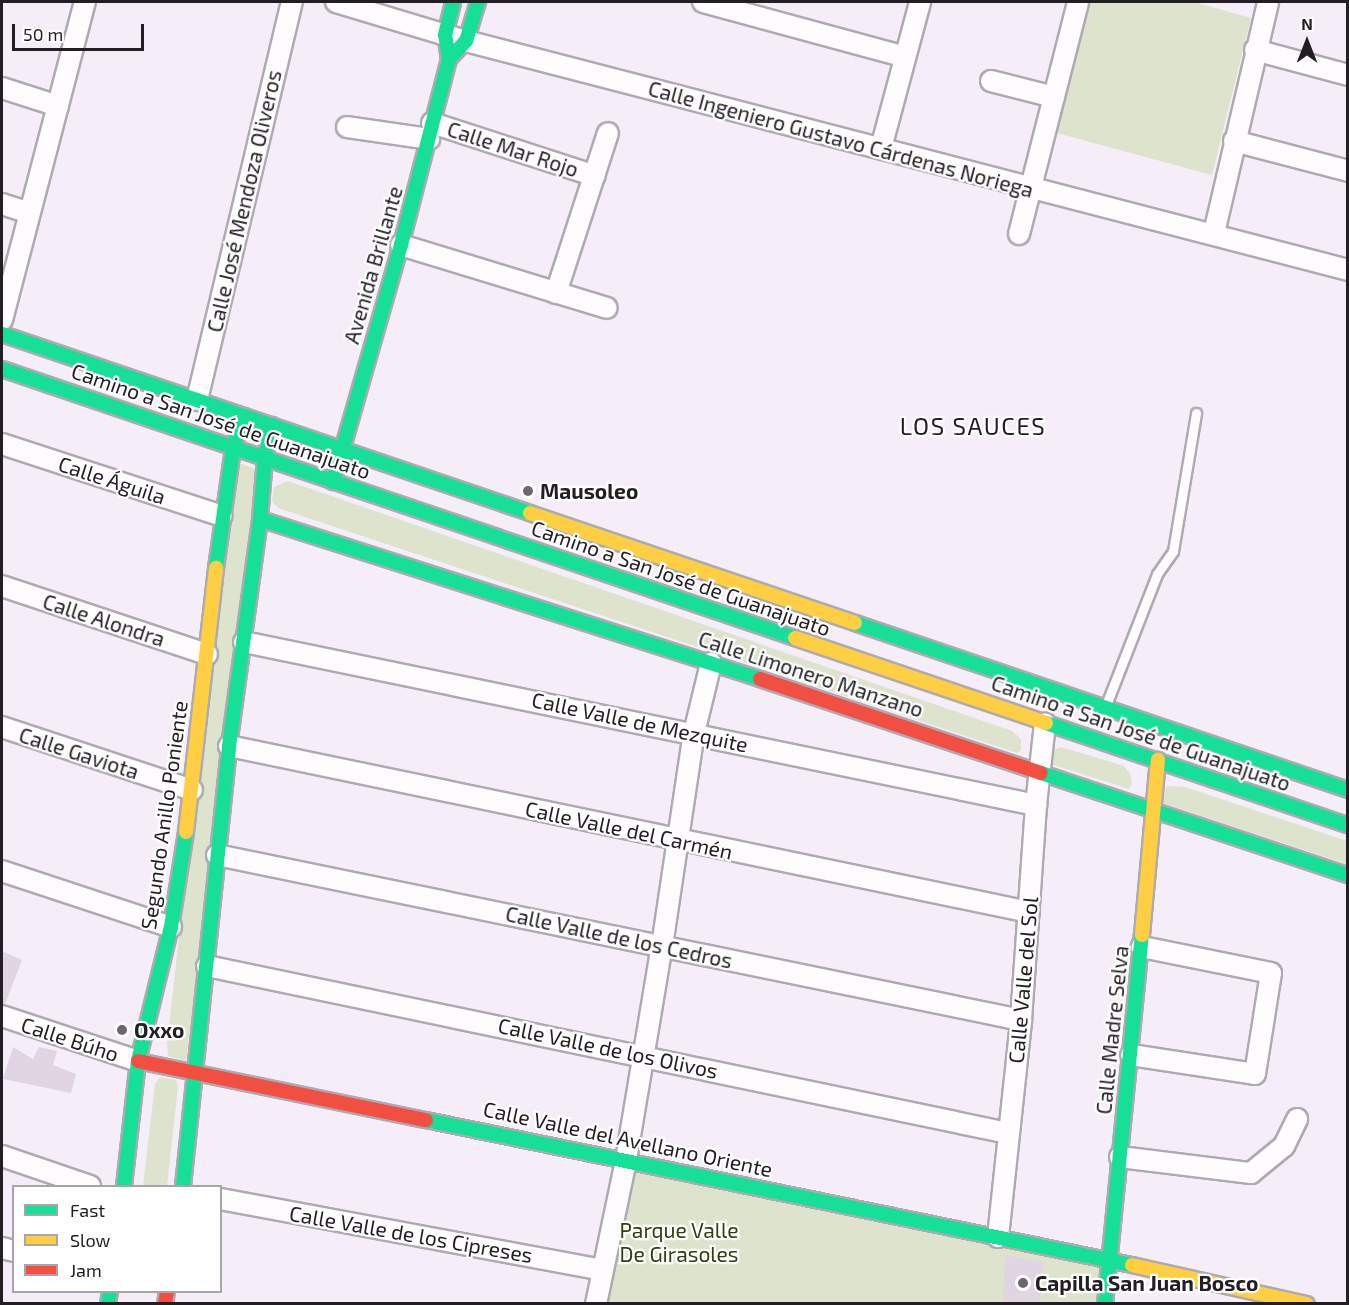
<!DOCTYPE html>
<html>
<head>
<meta charset="utf-8">
<style>
	body { margin:0 }
	#map { position:relative; width:1349px; height:1305px; overflow:hidden; background:#f5edf7; font-family:"Exo 2",sans-serif }
	div>[style] { position:absolute }
	.green>* { inset:0; background:#dde3cd }
	.building>* { inset:0; background:#e1d5e4 }
	.roads { filter:drop-shadow(2px 0 #afa9b1) drop-shadow(-2px 0 #afa9b1) drop-shadow(0 2px #afa9b1) drop-shadow(0 -2px #afa9b1) }
	.lane>* { height:9px; margin:-4.5px; padding:0 4.5px; transform-origin:4.5px; border-radius:4.5px; background:#fefcfe }
	.street>* { height:20px; margin:-10px; padding:0 10px; transform-origin:10px; border-radius:10px; background:#fefcfe }
	.fast>* { height:14px; margin:-7px; padding:0 7px; transform-origin:7px; border-radius:7px; background:#16e098 }
	.slow>* { height:14px; margin:-7px; padding:0 7px; transform-origin:7px; border-radius:7px; background:#ffcf43 }
	.jam>* { height:14px; margin:-7px; padding:0 7px; transform-origin:7px; border-radius:7px; background:#f24e42 }
	.dots>* { width:16px; height:16px; translate:-50% -50%; box-sizing:border-box; border:3px solid #fff; border-radius:50% }
	span { translate:-50% -50%; white-space:nowrap; text-align:center; line-height:1.15; -webkit-text-stroke:4.5px #fff; paint-order:stroke }
	.street-label { font-size:21px; color:#231d24 }
	.poi-label { font-size:21px; color:#231d24; font-weight:700 }
	.left { translate:0 -50%; text-align:left }
	.park-label { font-size:21px; color:#313f0f }
	.quarter-label { font-size:24px; color:#231d24; letter-spacing:1.5px }
	.frame { position:absolute; inset:0; border:3px solid #231d24; pointer-events:none }
	.legend { position:absolute; left:12px; top:1185px; width:210px; height:108px; box-sizing:border-box; background:#fff; border:2px solid #a7a5a7; margin:0; padding:8px 10px; list-style:none; font-size:18px; color:#231d24 }
	.legend li { display:flex; align-items:center; gap:12px; height:30px }
	.legend b { width:30px; border:2px solid #a7a5a7 }
	.north { position:absolute; left:1277px; top:12px; width:60px; height:60px; -webkit-text-stroke:4px #fff; paint-order:stroke; rotate:0deg; font-size:16px; font-weight:700; line-height:24px; text-align:center; color:#231d24 }
	.north::after { content:''; display:block; margin:auto; width:21px; height:27px; background:#231d24; clip-path:polygon(50% 0,100% 100%,50% 72%,0 100%) }
	.scale { position:absolute; left:12px; top:24px; width:132px; height:27px; box-sizing:border-box; border:3px solid #231d24; border-top:0; padding-left:8px; font-size:18px; line-height:21px; white-space:nowrap; color:#231d24; -webkit-text-stroke:4px #fff; paint-order:stroke }
</style>
</head>
<body>
<div id="map">
	<div class="green">
		<div style="clip-path:polygon(1081px 2px,1194px 2px,1251px 18px,1212px 175px,1046px 130px)"></div>
		<div style="clip-path:polygon(239px 463px,258px 470px,186px 1061px,168px 1056px,167px 1044px,228px 498px)"></div>
		<div style="clip-path:polygon(288px 481px,1012px 731px,1021px 739px,1021px 750px,1017px 753px,278px 508px,272px 501px,274px 487px)"></div>
		<div style="clip-path:polygon(1061px 747px,1124px 766px,1130px 774px,1132px 783px,1129px 789px,1051px 764px,1048px 757px,1052px 751px)"></div>
		<div style="clip-path:polygon(1167px 786px,1185px 787px,1347px 841px,1347px 864px,1160px 802px)"></div>
		<div style="clip-path:polygon(160px 1077px,176px 1080px,178px 1087px,167px 1186px,143px 1186px,155px 1084px)"></div>
		<div style="clip-path:polygon(627px 1170px,1104px 1263px,1100px 1303px,607px 1304px)"></div>
	</div>
	<div class="building">
		<div style="clip-path:polygon(2px 951px,22px 960px,5px 1004px,2px 1004px)"></div>
		<div style="clip-path:polygon(13px 1047px,33px 1059px,39px 1047px,57px 1051px,53px 1065px,76px 1074px,71px 1093px,3px 1079px)"></div>
		<div style="clip-path:polygon(1005px 1255px,1043px 1262px,1040px 1304px,1003px 1304px)"></div>
	</div>
	<div class="roads">
		<div class="lane">
			<div style="left:1106px;top:705px;width:141px;rotate:-68.7deg"></div>
			<div style="left:1157px;top:574px;width:28px;rotate:-55deg"></div>
			<div style="left:1173px;top:551px;width:140px;rotate:-80.5deg"></div>
		</div>
		<div class="street">
			<div style="left:336px;top:2px;width:136px;rotate:16.7deg"></div>
			<div style="left:466px;top:41px;width:911px;rotate:14.55deg"></div>
			<div style="left:703px;top:2px;width:209px;rotate:15.2deg"></div>
			<div style="left:1255px;top:50px;width:96px;rotate:15deg"></div>
			<div style="left:991px;top:81px;width:65px;rotate:14.3deg"></div>
			<div style="left:2px;top:88px;width:59px;rotate:17.8deg"></div>
			<div style="left:432px;top:123px;width:171px;rotate:18deg"></div>
			<div style="left:347px;top:127px;width:83px;rotate:8.3deg"></div>
			<div style="left:1234px;top:141px;width:118px;rotate:14.7deg"></div>
			<div style="left:881px;top:148px;width:151px;rotate:-75deg"></div>
			<div style="left:2px;top:204px;width:28px;rotate:18deg"></div>
			<div style="left:1214px;top:233px;width:237px;rotate:-76.8deg"></div>
			<div style="left:1019px;top:234px;width:239px;rotate:-75.7deg"></div>
			<div style="left:401px;top:245px;width:215px;rotate:17deg"></div>
			<div style="left:556px;top:293px;width:168px;rotate:-72deg"></div>
			<div style="left:2px;top:320px;width:329px;rotate:-75.4deg"></div>
			<div style="left:197px;top:400px;width:409px;rotate:-76.6deg"></div>
			<div style="left:2px;top:444px;width:231px;rotate:18.1deg"></div>
			<div style="left:2px;top:586px;width:216px;rotate:18.4deg"></div>
			<div style="left:244px;top:642px;width:809px;rotate:11.63deg"></div>
			<div style="left:2px;top:727px;width:200px;rotate:18.3deg"></div>
			<div style="left:229px;top:746px;width:817px;rotate:11.72deg"></div>
			<div style="left:217px;top:855px;width:821px;rotate:11.6deg"></div>
			<div style="left:2px;top:871px;width:178px;rotate:18.3deg"></div>
			<div style="left:207px;top:966px;width:818px;rotate:11.78deg"></div>
			<div style="left:2px;top:1016px;width:143px;rotate:18.3deg"></div>
			<div style="left:1131px;top:1055px;width:125px;rotate:8.7deg"></div>
			<div style="left:1255px;top:1074px;width:102px;rotate:-81deg"></div>
			<div style="left:1271px;top:973px;width:132px;rotate:-168.6deg"></div>
			<div style="left:2px;top:1156px;width:93px;rotate:18.8deg"></div>
			<div style="left:1120px;top:1157px;width:132px;rotate:7deg"></div>
			<div style="left:1251px;top:1173px;width:43px;rotate:-39.3deg"></div>
			<div style="left:1284px;top:1146px;width:30px;rotate:-64deg"></div>
			<div style="left:220px;top:1199px;width:389px;rotate:10.5deg"></div>
			<div style="left:998px;top:1237px;width:218px;rotate:-83.9deg"></div>
			<div style="left:1021px;top:1020px;width:216px;rotate:-86deg"></div>
			<div style="left:1036px;top:805px;width:82px;rotate:-83.7deg"></div>
			<div style="left:2px;top:1248px;width:12px;rotate:14deg"></div>
			<div style="left:596px;top:1304px;width:147px;rotate:-78.2deg"></div>
			<div style="left:626px;top:1160px;width:217px;rotate:-80.5deg"></div>
			<div style="left:662px;top:946px;width:215px;rotate:-81.5deg"></div>
			<div style="left:694px;top:733px;width:72px;rotate:-76.3deg"></div>
		</div>
		<div class="fast">
			<div style="left:449px;top:59px;width:25px;rotate:-47deg"></div>
			<div style="left:466px;top:41px;width:41px;rotate:-72.9deg"></div>
			<div style="left:2px;top:334px;width:558px;rotate:18.73deg"></div>
			<div style="left:2px;top:369px;width:837px;rotate:18.74deg"></div>
			<div style="left:333px;top:482px;width:247px;rotate:-74deg"></div>
			<div style="left:401px;top:245px;width:192px;rotate:-75.5deg"></div>
			<div style="left:449px;top:59px;width:24px;rotate:-99deg"></div>
			<div style="left:445px;top:35px;width:34px;rotate:-76deg"></div>
			<div style="left:260px;top:519px;width:525px;rotate:17.74deg"></div>
			<div style="left:216px;top:568px;width:121px;rotate:-81.9deg"></div>
			<div style="left:233px;top:448px;width:34px;rotate:-71deg"></div>
			<div style="left:855px;top:623px;width:521px;rotate:18.71deg"></div>
			<div style="left:1046px;top:723px;width:319px;rotate:18.7deg"></div>
			<div style="left:1041px;top:773px;width:324px;rotate:18.4deg"></div>
			<div style="left:426px;top:1120px;width:721px;rotate:11.61deg"></div>
			<div style="left:124px;top:1186px;width:126px;rotate:-83.6deg"></div>
			<div style="left:138px;top:1061px;width:138px;rotate:-76.2deg"></div>
			<div style="left:171px;top:927px;width:96px;rotate:-81deg"></div>
			<div style="left:183px;top:1186px;width:442px;rotate:-84deg"></div>
			<div style="left:229px;top:746px;width:229px;rotate:-82.2deg"></div>
			<div style="left:260px;top:519px;width:61px;rotate:-85.3deg"></div>
			<div style="left:265px;top:458px;width:34px;rotate:-78deg"></div>
			<div style="left:108px;top:1304px;width:12px;rotate:-81deg"></div>
			<div style="left:1105px;top:1304px;width:371px;rotate:-84.3deg"></div>
		</div>
		<div class="slow">
			<div style="left:530px;top:513px;width:343px;rotate:18.7deg"></div>
			<div style="left:795px;top:638px;width:265px;rotate:18.7deg"></div>
			<div style="left:186px;top:832px;width:266px;rotate:-83.5deg"></div>
			<div style="left:1142px;top:935px;width:176px;rotate:-84.8deg"></div>
			<div style="left:1132px;top:1265px;width:179px;rotate:12.6deg"></div>
		</div>
		<div class="jam">
			<div style="left:760px;top:679px;width:296px;rotate:18.5deg"></div>
			<div style="left:138px;top:1061px;width:294px;rotate:11.6deg"></div>
			<div style="left:165px;top:1304px;width:12px;rotate:-81deg"></div>
		</div>
	</div>
	<div class="dots">
		<div style="left:528px;top:491px;background:#6c666e"></div>
		<div style="left:122px;top:1030px;background:#6c666e"></div>
		<div style="left:1023px;top:1283px;background:#6c666e"></div>
	</div>
	<div class="street-label">
		<span style="left:841px;top:139px;rotate:15deg">Calle Ingeniero Gustavo Cárdenas Noriega</span>
		<span style="left:513px;top:149px;rotate:18deg">Calle Mar Rojo</span>
		<span style="left:244px;top:201px;rotate:-77deg">Calle José Mendoza Oliveros</span>
		<span style="left:373px;top:265px;rotate:-74deg">Avenida Brillante</span>
		<span style="left:221px;top:421px;rotate:19deg">Camino a San José de Guanajuato</span>
		<span style="left:112px;top:480px;rotate:18deg">Calle Águila</span>
		<span style="left:681px;top:578px;rotate:19deg">Camino a San José de Guanajuato</span>
		<span style="left:104px;top:620px;rotate:18deg">Calle Alondra</span>
		<span style="left:811px;top:674px;rotate:18deg">Calle Limonero Manzano</span>
		<span style="left:640px;top:722px;rotate:12deg">Calle Valle de Mezquite</span>
		<span style="left:1141px;top:733px;rotate:19deg">Camino a San José de Guanajuato</span>
		<span style="left:79px;top:753px;rotate:18deg">Calle Gaviota</span>
		<span style="left:164px;top:815px;rotate:-82deg">Segundo Anillo Poniente</span>
		<span style="left:629px;top:830px;rotate:12deg">Calle Valle del Carmén</span>
		<span style="left:619px;top:937px;rotate:12deg">Calle Valle de los Cedros</span>
		<span style="left:1023px;top:980px;rotate:-85deg">Calle Valle del Sol</span>
		<span style="left:1112px;top:1030px;rotate:-84deg">Calle Madre Selva</span>
		<span style="left:70px;top:1039px;rotate:18deg">Calle Búho</span>
		<span style="left:608px;top:1048px;rotate:12deg">Calle Valle de los Olivos</span>
		<span style="left:628px;top:1139px;rotate:12deg">Calle Valle del Avellano Oriente</span>
		<span style="left:411px;top:1234px;rotate:10deg">Calle Valle de los Cipreses</span>
	</div>
	<div class="poi-label">
		<span class="left" style="left:540px;top:491px">Mausoleo</span>
		<span class="left" style="left:134px;top:1030px">Oxxo</span>
		<span class="left" style="left:1035px;top:1283px">Capilla San Juan Bosco</span>
	</div>
	<div class="park-label">
		<span style="left:679px;top:1242px">Parque Valle<br>De Girasoles</span>
	</div>
	<div class="quarter-label">
		<span style="left:973px;top:426px">LOS SAUCES</span>
	</div>
	<div class="frame"></div>
	<ul class="legend">
	<li><b style="height:8px;background:#16e098"></b>Fast</li>
	<li><b style="height:8px;background:#ffcf43"></b>Slow</li>
	<li><b style="height:8px;background:#f24e42"></b>Jam</li>
	</ul>
	<div class="north">N</div>
	<div class="scale">50 m</div>
</div>
</body>
</html>
